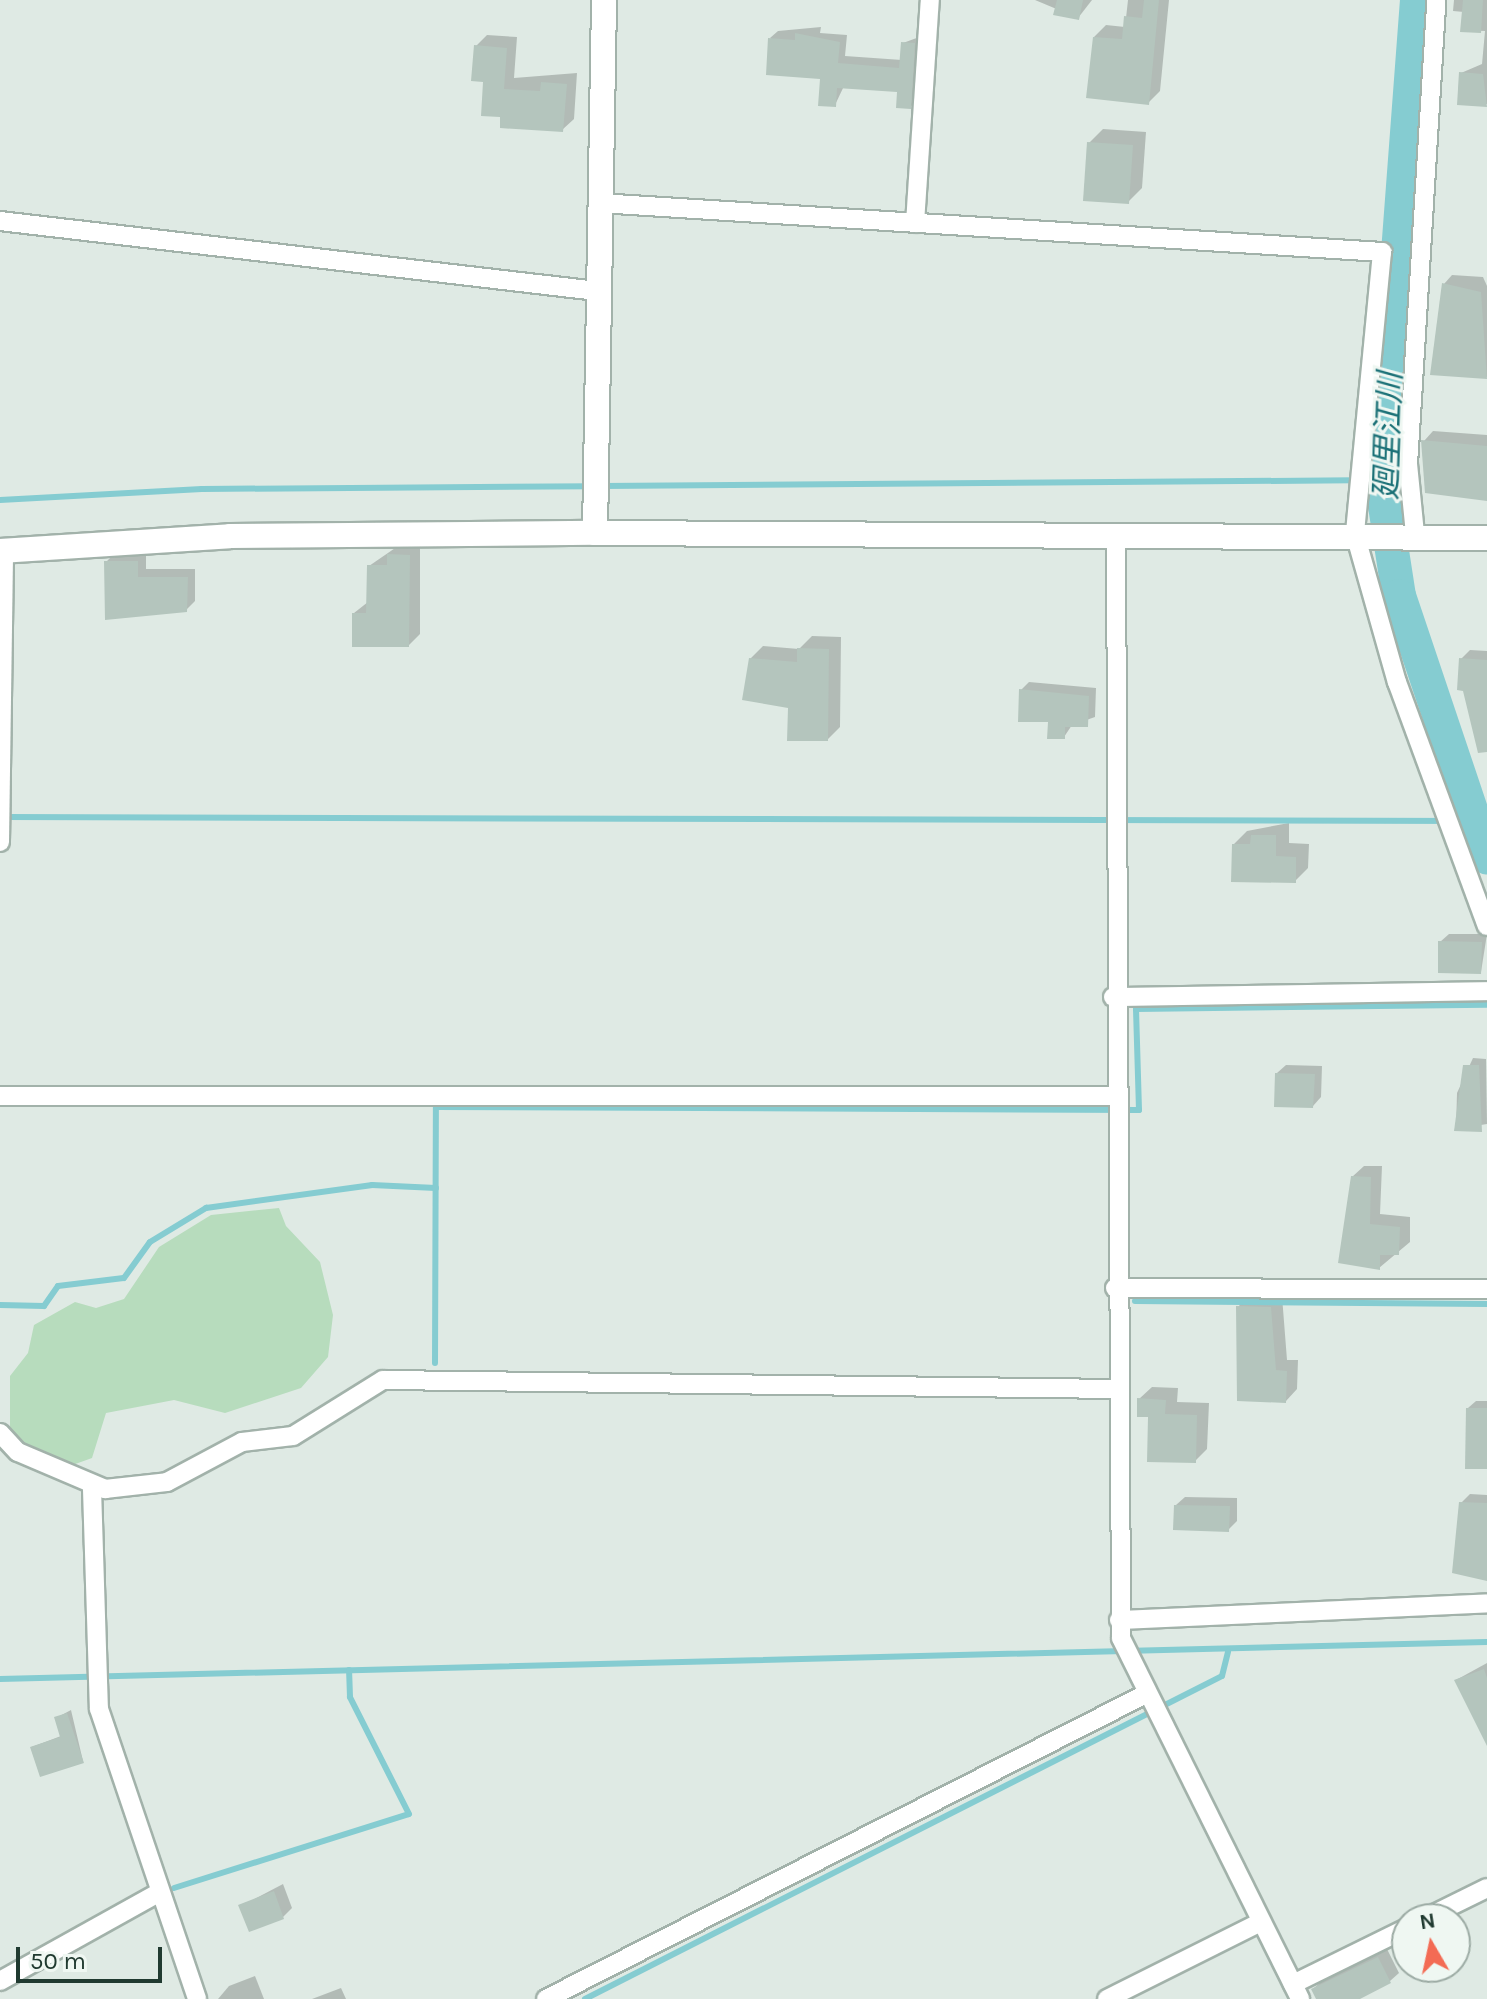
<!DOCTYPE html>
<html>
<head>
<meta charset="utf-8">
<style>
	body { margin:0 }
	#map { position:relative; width:1487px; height:1999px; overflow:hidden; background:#dfeae4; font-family:Karla,"Noto Sans JP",sans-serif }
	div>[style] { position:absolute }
	.green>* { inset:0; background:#b7dcbd }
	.shadow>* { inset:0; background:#0003 }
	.stream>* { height:6px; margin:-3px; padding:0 3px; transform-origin:3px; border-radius:3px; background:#85ccd1 }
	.river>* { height:34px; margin:-17px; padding:0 17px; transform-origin:17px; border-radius:17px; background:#85ccd1 }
	.building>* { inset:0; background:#b4c5bd }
	.roads { filter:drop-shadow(2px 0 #a2b2aa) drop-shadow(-2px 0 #a2b2aa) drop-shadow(0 2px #a2b2aa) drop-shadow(0 -2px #a2b2aa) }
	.minor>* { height:18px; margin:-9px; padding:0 9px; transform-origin:9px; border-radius:9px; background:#fff }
	.tertiary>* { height:24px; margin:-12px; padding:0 12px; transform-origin:12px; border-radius:12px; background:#fff }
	span { translate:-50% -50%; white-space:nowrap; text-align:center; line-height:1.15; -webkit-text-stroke:6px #eff7f2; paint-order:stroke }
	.water-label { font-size:32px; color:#1a7076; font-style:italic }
	.north { position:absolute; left:1391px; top:1903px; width:80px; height:80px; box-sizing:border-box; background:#eff7f2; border:2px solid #9caba4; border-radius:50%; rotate:351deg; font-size:22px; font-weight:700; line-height:32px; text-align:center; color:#203a30 }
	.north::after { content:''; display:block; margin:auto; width:28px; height:36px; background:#f36b54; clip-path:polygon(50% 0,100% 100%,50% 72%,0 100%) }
	.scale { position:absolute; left:16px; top:1947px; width:146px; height:36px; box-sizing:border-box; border:4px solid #203a30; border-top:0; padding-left:10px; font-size:24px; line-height:28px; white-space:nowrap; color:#203a30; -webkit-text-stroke:6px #eff7f2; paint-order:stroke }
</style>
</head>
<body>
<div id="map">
	<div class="green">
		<div style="clip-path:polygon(279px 1208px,286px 1226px,320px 1262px,333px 1315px,328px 1357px,301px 1388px,225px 1413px,174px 1400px,106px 1413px,92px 1458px,67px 1467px,25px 1447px,10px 1428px,10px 1376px,28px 1353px,34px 1325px,75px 1302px,96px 1308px,124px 1299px,159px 1247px,211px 1215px)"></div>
	</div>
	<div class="shadow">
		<div style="clip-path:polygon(1035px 0,1092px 0,1078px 18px)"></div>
		<div style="clip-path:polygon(1128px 0,1169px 0,1160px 91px,1148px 103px,1094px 37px,1106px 25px,1125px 27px)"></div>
		<div style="clip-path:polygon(1454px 0,1487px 0,1487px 104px,1459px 103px,1461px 73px,1482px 64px,1485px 31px,1463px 30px,1464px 12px,1453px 11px)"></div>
		<div style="clip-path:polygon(821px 27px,820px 33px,847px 35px,845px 56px,902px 60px,903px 43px,922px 36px,918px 100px,910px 107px,899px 90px,844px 86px,835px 105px,822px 77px,770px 38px,778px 31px)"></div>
		<div style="clip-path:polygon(487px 35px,517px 37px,514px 78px,577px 73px,574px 119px,562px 130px,503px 115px,476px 46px)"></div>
		<div style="clip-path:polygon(1103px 129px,1146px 132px,1142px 188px,1128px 202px,1089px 143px)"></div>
		<div style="clip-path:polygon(1452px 275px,1483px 277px,1487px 286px,1487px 377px,1432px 373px,1444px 284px)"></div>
		<div style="clip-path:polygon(1433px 431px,1487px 435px,1487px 497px,1424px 441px)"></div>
		<div style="clip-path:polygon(401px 544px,420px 544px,420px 634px,409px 645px,354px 613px,368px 602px,369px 566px)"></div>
		<div style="clip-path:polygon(115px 553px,146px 553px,146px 569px,195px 569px,195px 601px,186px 610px,106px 562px)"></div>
		<div style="clip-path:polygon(812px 636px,841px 637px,840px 727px,828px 739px,750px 659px,763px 646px,799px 649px)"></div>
		<div style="clip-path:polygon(1470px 650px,1487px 651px,1487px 739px,1465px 689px,1461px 659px)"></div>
		<div style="clip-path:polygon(1029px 682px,1096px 688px,1095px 717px,1072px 725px,1064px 737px,1021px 690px)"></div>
		<div style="clip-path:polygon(1289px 823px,1289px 843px,1309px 844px,1308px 868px,1295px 881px,1234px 844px,1247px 831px)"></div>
		<div style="clip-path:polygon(1449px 934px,1487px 934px,1481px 972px,1440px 942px)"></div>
		<div style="clip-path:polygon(1473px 1058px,1486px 1059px,1487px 1124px,1456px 1129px,1457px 1093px)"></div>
		<div style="clip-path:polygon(1286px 1065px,1322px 1066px,1321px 1097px,1313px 1106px,1277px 1073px)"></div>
		<div style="clip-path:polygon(1364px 1166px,1382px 1166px,1380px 1214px,1410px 1217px,1410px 1242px,1379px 1268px,1352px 1177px)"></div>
		<div style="clip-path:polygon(1249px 1295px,1282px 1296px,1287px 1360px,1298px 1360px,1297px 1389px,1286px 1401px,1238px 1307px)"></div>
		<div style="clip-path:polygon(1152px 1387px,1178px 1388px,1177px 1402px,1209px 1403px,1207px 1449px,1195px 1461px,1139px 1399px)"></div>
		<div style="clip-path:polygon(1476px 1401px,1487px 1401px,1487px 1467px,1468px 1408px)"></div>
		<div style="clip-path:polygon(1470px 1494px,1487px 1495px,1487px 1578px,1461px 1503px)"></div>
		<div style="clip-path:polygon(1185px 1497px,1237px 1498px,1237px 1521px,1228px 1530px,1176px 1505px)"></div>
		<div style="clip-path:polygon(1487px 1663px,1487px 1741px,1456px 1680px)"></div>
		<div style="clip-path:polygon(71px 1710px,83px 1761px,32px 1747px,61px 1736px,56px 1718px)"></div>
		<div style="clip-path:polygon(283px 1884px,292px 1908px,283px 1917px,241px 1906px)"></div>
		<div style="clip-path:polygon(1387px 1949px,1399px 1973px,1390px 1981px,1351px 1999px,1318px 1999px,1313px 1989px,1322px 1981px)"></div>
		<div style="clip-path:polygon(255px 1976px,264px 1999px,218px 1999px,229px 1986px)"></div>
		<div style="clip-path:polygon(341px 1988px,346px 1999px,312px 1999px)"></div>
	</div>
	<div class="stream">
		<div style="left:603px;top:486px;width:778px;rotate:-0.44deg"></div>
		<div style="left:0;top:500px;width:202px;rotate:-3.1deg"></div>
		<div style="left:202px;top:489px;width:390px;rotate:-0.4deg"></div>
		<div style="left:4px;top:817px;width:1469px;rotate:0.16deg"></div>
		<div style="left:1135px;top:1301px;width:352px;rotate:0.5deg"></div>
		<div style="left:0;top:1305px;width:44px;rotate:1.3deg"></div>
		<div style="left:44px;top:1306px;width:24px;rotate:-55deg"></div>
		<div style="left:58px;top:1286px;width:66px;rotate:-6.9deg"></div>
		<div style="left:124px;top:1278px;width:44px;rotate:-54.2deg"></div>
		<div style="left:150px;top:1242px;width:66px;rotate:-31.3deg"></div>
		<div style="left:206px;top:1208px;width:168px;rotate:-7.9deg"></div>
		<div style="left:372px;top:1185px;width:64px;rotate:2.7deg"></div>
		<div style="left:435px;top:1363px;width:256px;rotate:-89.8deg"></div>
		<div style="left:436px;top:1107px;width:703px;rotate:0.24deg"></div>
		<div style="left:1139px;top:1110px;width:101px;rotate:-91.7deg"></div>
		<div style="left:1136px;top:1009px;width:351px;rotate:-0.7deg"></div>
		<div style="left:0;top:1679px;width:1487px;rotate:-1.43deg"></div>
		<div style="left:174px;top:1888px;width:246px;rotate:-17.5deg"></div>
		<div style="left:409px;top:1814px;width:131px;rotate:-116.8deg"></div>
		<div style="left:350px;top:1697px;width:27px;rotate:-92deg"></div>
		<div style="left:585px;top:1999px;width:714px;rotate:-26.89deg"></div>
		<div style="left:1222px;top:1676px;width:25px;rotate:-76deg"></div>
	</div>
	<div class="river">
		<div style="left:1417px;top:0;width:481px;rotate:94.3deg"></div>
		<div style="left:1381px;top:480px;width:117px;rotate:81.2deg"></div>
		<div style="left:1399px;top:596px;width:276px;rotate:71.4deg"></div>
	</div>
	<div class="building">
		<div style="clip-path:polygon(1057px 0,1083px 0,1079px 20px,1053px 15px)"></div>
		<div style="clip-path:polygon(1144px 0,1159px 0,1149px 105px,1086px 98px,1093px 37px,1122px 39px,1124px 16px,1142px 18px)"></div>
		<div style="clip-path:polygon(1463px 0,1483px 0,1481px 33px,1460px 32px)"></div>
		<div style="clip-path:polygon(795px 33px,840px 42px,838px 63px,899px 68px,901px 42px,915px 43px,911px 109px,896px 108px,897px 92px,837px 88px,836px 107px,818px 106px,820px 79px,766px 75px,768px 38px,795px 40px)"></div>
		<div style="clip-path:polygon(474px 45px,507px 48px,504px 89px,540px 91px,541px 82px,567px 84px,563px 132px,500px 128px,500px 117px,481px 116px,483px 82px,471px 81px)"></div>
		<div style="clip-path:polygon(1459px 72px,1483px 74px,1487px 107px,1457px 105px)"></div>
		<div style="clip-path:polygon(1087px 142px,1133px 145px,1129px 204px,1083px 201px)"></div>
		<div style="clip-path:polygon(1442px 283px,1481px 292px,1487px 379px,1430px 375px)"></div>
		<div style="clip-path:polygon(1421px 440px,1487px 446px,1487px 501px,1425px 493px)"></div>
		<div style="clip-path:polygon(387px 554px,410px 555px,409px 647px,352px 647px,352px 613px,366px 613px,367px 565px,387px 565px)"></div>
		<div style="clip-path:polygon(104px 561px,138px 561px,138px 577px,188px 577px,187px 612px,105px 620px)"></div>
		<div style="clip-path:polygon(797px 648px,829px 649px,828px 741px,787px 741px,788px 708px,742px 700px,749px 658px,797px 662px)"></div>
		<div style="clip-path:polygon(1459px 658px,1487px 660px,1487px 752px,1478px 753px,1463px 691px,1457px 690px)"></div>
		<div style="clip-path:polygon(1019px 689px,1089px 696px,1088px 727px,1065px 727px,1065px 739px,1047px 739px,1048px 722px,1018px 722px)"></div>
		<div style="clip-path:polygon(1251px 835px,1276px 835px,1276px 856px,1296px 857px,1296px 883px,1231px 882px,1232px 844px,1250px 844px)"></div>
		<div style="clip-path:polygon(1438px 941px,1482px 942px,1481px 974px,1438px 973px)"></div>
		<div style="clip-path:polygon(1463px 1065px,1479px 1065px,1482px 1132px,1454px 1131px)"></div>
		<div style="clip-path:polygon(1275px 1073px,1315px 1074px,1313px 1108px,1274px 1107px)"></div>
		<div style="clip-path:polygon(1351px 1176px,1371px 1177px,1370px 1224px,1400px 1227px,1399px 1255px,1380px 1255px,1380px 1270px,1338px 1263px)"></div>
		<div style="clip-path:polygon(1236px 1306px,1271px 1307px,1276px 1370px,1287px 1371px,1286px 1403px,1237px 1401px)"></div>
		<div style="clip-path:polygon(1137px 1398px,1166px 1400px,1165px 1414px,1197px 1415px,1196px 1463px,1147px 1462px,1148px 1417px,1137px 1417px)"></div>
		<div style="clip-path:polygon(1466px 1408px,1487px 1408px,1487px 1469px,1465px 1469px)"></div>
		<div style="clip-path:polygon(1459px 1502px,1487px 1503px,1487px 1581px,1452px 1573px)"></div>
		<div style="clip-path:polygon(1174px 1505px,1230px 1506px,1229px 1532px,1173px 1530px)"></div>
		<div style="clip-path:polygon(1484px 1669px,1487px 1678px,1487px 1746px,1454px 1680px)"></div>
		<div style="clip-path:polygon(67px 1713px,84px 1763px,40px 1777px,30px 1747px,60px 1737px,54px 1717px)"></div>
		<div style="clip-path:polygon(274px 1891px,284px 1919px,249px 1932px,238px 1905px)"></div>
		<div style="clip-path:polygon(1378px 1957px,1391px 1983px,1360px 1999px,1316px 1999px,1311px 1989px)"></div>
	</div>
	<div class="roads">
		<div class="minor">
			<div style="left:599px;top:203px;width:785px;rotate:3.58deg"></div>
			<div style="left:1382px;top:252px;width:283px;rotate:95.5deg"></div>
			<div style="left:1355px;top:534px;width:154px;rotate:74.2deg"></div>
			<div style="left:1397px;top:682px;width:260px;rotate:69.8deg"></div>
			<div style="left:0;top:221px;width:601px;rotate:6.69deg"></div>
			<div style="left:915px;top:223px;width:224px;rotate:-86.2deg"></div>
			<div style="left:1116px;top:534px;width:1104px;rotate:89.74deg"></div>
			<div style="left:1121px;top:1638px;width:403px;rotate:63.6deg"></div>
			<div style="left:1415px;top:534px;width:70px;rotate:-95.7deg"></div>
			<div style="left:1408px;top:464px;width:465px;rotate:-86.5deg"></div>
			<div style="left:0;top:842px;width:291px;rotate:-89.2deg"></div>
			<div style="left:1113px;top:997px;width:374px;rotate:-0.9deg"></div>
			<div style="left:0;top:1096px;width:1113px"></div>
			<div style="left:1115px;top:1288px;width:372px;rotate:0.2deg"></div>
			<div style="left:0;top:1433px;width:26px;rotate:47deg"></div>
			<div style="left:18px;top:1452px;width:95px;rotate:23deg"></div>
			<div style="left:105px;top:1489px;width:62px;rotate:-6.4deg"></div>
			<div style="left:167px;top:1482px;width:85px;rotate:-28.1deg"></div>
			<div style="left:242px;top:1442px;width:51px;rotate:-6.7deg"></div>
			<div style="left:293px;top:1436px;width:106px;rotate:-31.9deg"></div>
			<div style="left:383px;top:1380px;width:732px;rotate:0.7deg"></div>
			<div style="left:92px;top:1489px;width:220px;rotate:88.2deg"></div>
			<div style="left:99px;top:1709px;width:306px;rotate:71.3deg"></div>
			<div style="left:1119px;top:1620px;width:368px;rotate:-2.6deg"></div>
			<div style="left:1424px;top:1919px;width:70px;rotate:-26.2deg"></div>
			<div style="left:0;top:1981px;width:181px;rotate:-29.1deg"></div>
			<div style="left:1293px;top:1984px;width:127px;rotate:-26.2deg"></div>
			<div style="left:546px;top:1999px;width:673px;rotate:-26.95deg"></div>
			<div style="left:1107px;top:1999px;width:172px;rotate:-26.6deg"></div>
		</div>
		<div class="tertiary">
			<div style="left:595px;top:533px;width:533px;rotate:-89.03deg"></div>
			<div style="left:0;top:551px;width:230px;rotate:-3.7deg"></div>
			<div style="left:230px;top:536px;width:365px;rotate:-0.5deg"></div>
			<div style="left:595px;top:533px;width:892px;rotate:0.32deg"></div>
		</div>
	</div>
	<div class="water-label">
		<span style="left:1389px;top:436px;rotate:-88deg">廻里江川</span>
	</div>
	<div class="north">N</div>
	<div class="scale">50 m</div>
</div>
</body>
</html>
